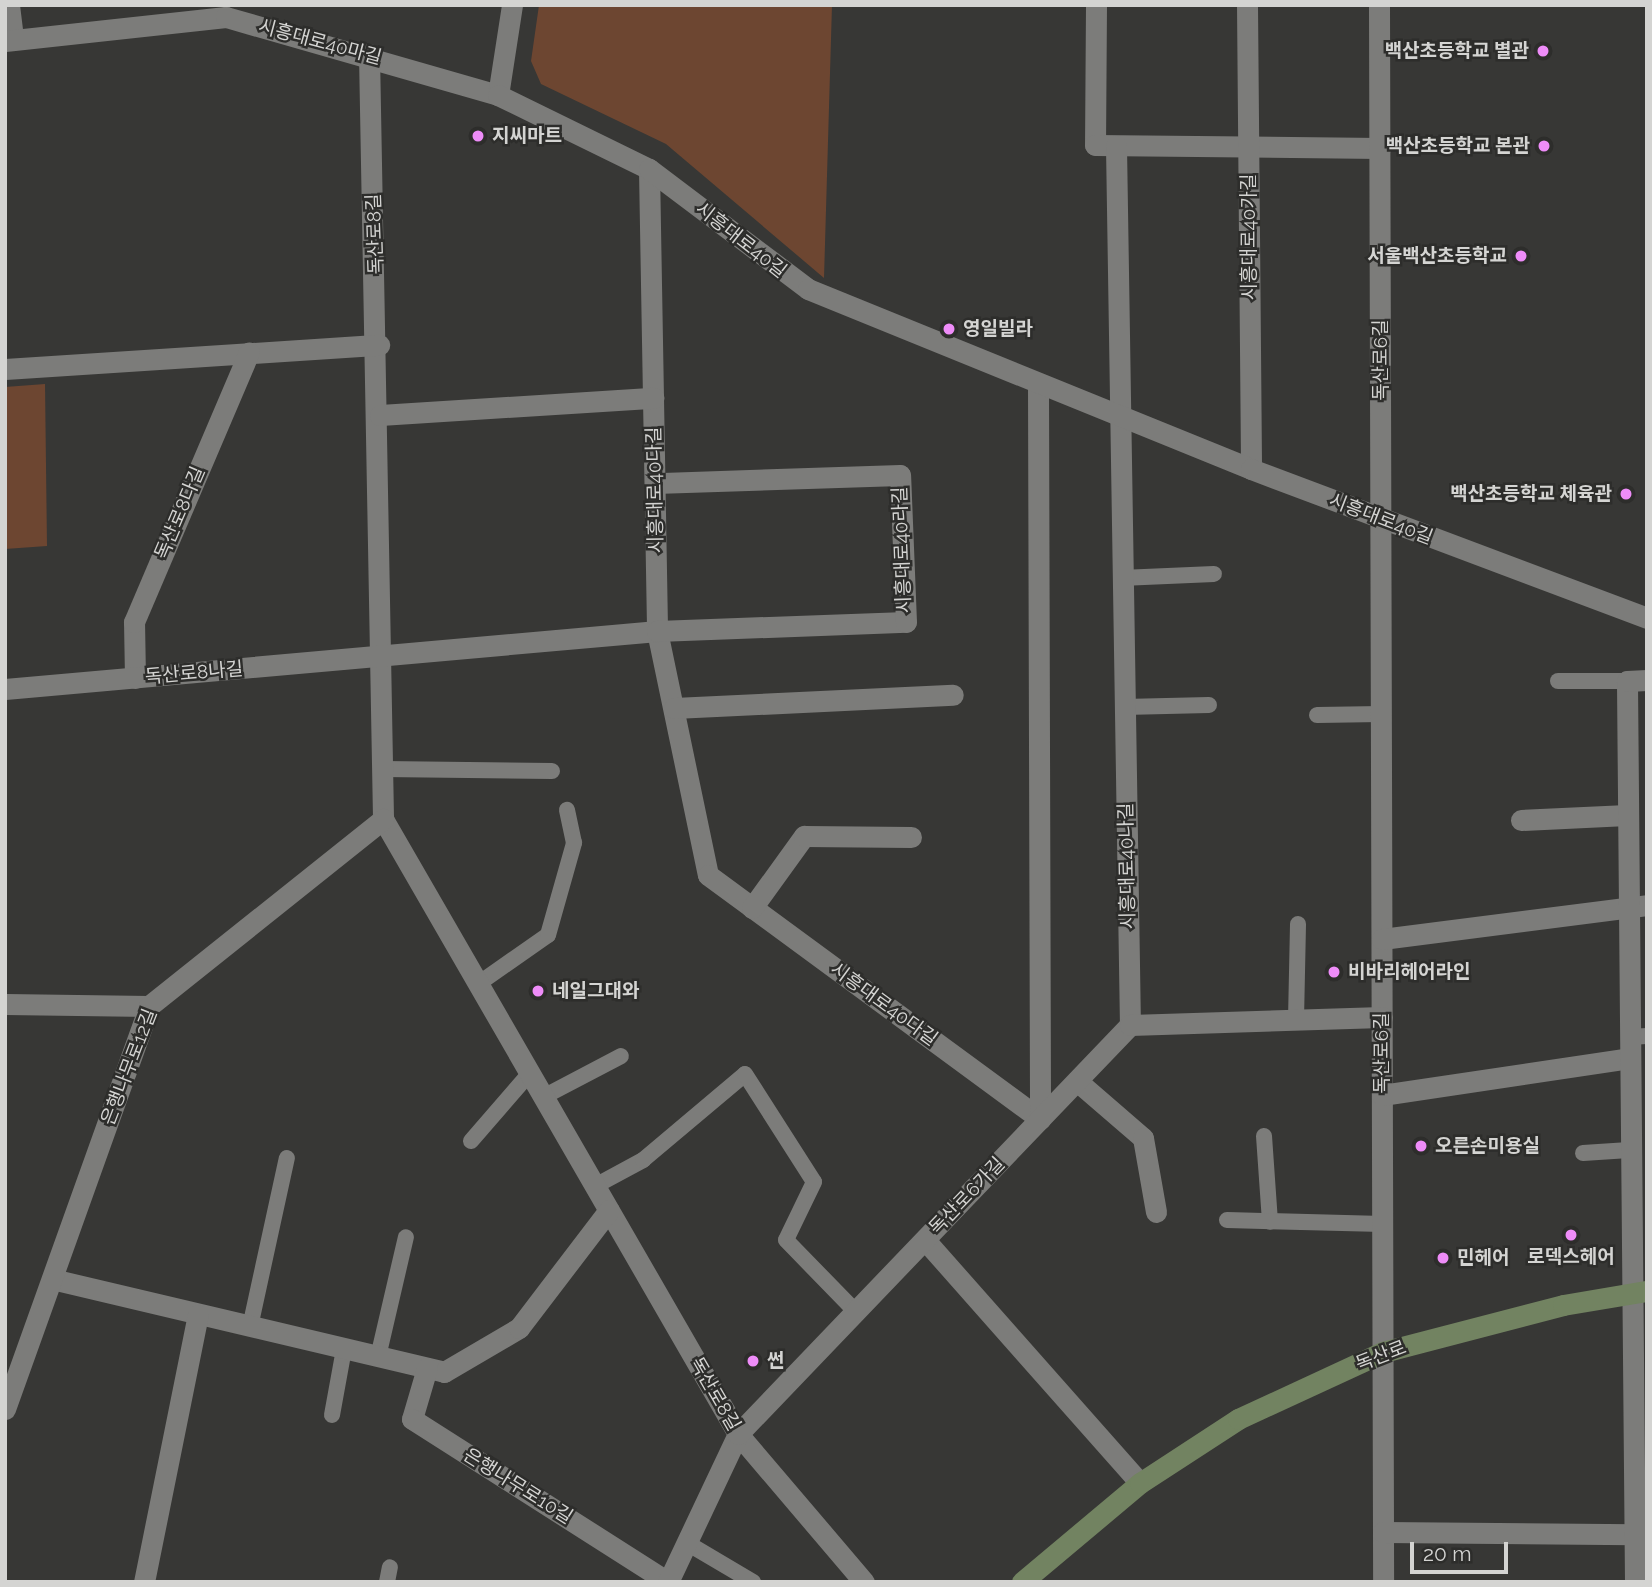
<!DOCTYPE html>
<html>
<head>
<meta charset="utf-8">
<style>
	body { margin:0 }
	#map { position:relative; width:1652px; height:1587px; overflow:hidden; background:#373735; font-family:Raleway,"Noto Sans KR",sans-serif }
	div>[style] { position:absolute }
	.green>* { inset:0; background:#6d4631 }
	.service>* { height:16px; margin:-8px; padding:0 8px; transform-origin:8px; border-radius:8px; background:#7c7c7a }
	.minor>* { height:21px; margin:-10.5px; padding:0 10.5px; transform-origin:10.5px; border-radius:10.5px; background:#7c7c7a }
	.tertiary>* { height:21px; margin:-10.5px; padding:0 10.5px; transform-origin:10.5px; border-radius:10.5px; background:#7c7c7a }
	.secondary>* { height:21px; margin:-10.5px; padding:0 10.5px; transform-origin:10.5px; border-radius:10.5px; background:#728361 }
	.dots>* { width:19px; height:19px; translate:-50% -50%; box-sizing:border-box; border:4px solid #2d2d2b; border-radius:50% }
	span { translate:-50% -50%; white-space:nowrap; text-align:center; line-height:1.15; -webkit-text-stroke:5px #2d2d2b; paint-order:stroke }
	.street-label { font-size:19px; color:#d4d4d2 }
	.poi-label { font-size:19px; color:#d4d4d2; font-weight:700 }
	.right { translate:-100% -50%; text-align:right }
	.left { translate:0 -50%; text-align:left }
	.frame { position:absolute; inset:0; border:7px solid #d4d4d2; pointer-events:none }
	.scale { position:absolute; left:1410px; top:1542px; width:98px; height:32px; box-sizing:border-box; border:4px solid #d4d4d2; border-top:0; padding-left:9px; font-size:21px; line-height:24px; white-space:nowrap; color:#d4d4d2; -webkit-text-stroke:5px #2d2d2b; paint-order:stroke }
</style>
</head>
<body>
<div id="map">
	<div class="green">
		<div style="clip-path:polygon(539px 5px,832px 5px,824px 278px,666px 144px,541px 84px,531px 61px)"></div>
		<div style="clip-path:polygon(45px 384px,47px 546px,5px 549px,5px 387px)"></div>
	</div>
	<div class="service">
		<div style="left:1121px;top:578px;width:93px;rotate:-2.5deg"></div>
		<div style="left:1558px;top:681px;width:69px"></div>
		<div style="left:1124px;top:707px;width:85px;rotate:-1.3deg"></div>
		<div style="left:1317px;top:715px;width:64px;rotate:-0.9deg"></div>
		<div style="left:383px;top:769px;width:169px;rotate:0.7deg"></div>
		<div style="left:478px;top:984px;width:85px;rotate:-35deg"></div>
		<div style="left:548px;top:935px;width:96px;rotate:-74.2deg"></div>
		<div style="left:574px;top:843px;width:34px;rotate:-102deg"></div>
		<div style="left:1296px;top:1020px;width:96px;rotate:-88.8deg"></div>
		<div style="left:1629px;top:1037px;width:18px;rotate:-3deg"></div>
		<div style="left:543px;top:1097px;width:88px;rotate:-27.7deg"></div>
		<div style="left:1264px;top:1136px;width:86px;rotate:86deg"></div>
		<div style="left:471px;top:1141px;width:90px;rotate:-49.1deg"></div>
		<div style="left:1583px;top:1153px;width:46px;rotate:-3.7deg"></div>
		<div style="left:595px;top:1186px;width:55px;rotate:-28.4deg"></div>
		<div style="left:643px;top:1160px;width:133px;rotate:-40.1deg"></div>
		<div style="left:745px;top:1074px;width:128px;rotate:57.4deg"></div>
		<div style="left:814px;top:1182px;width:64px;rotate:115.8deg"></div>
		<div style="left:786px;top:1240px;width:100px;rotate:45.8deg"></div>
		<div style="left:1227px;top:1220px;width:156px;rotate:1.5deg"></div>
		<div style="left:250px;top:1327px;width:173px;rotate:-77.7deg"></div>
		<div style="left:378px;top:1357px;width:123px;rotate:-76.9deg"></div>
		<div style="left:332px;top:1415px;width:67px;rotate:-79.7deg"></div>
		<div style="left:687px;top:1543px;width:77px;rotate:30.6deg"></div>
		<div style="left:387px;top:1582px;width:15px;rotate:-79deg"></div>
	</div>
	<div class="minor">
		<div style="left:9px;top:5px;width:35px;rotate:83deg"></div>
		<div style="left:1096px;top:5px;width:140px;rotate:90.4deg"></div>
		<div style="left:1095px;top:145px;width:285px;rotate:0.6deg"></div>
		<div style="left:1247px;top:5px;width:464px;rotate:89.5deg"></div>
		<div style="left:1379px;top:5px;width:1577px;rotate:89.85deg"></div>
		<div style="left:5px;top:41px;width:222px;rotate:-6.2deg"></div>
		<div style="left:226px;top:17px;width:283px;rotate:16deg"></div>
		<div style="left:369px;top:54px;width:765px;rotate:88.95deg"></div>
		<div style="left:383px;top:819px;width:710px;rotate:60deg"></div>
		<div style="left:738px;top:1434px;width:194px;rotate:49.6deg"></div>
		<div style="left:1116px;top:146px;width:879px;rotate:89.09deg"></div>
		<div style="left:649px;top:169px;width:462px;rotate:89deg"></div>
		<div style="left:657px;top:631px;width:249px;rotate:78.2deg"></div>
		<div style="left:708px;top:875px;width:412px;rotate:36.3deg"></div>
		<div style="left:5px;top:369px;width:375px;rotate:-3.7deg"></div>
		<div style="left:1038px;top:384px;width:735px;rotate:89.84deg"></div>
		<div style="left:380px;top:415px;width:274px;rotate:-3.6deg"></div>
		<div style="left:135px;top:678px;width:56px;rotate:-91deg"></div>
		<div style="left:134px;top:622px;width:293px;rotate:-66.9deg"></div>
		<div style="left:5px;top:689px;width:655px;rotate:-5.08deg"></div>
		<div style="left:657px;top:631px;width:249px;rotate:-2.1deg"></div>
		<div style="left:906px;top:622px;width:147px;rotate:-92.3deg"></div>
		<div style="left:900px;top:475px;width:245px;rotate:178.1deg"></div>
		<div style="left:674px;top:708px;width:279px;rotate:-2.7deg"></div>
		<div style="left:1521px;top:820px;width:106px;rotate:-2.7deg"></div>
		<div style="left:752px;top:908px;width:89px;rotate:-54.2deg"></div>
		<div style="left:804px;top:836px;width:107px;rotate:0.5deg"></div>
		<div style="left:1382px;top:939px;width:267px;rotate:-7.3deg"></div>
		<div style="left:5px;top:1004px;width:144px;rotate:0.8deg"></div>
		<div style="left:1077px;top:1081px;width:87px;rotate:40.8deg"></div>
		<div style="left:1143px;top:1138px;width:75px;rotate:80deg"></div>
		<div style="left:1382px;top:1095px;width:250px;rotate:-8.5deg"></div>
		<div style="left:925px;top:1240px;width:324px;rotate:48.5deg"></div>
		<div style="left:52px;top:1279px;width:403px;rotate:13.3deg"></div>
		<div style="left:444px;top:1372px;width:87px;rotate:-30.4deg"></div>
		<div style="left:519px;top:1328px;width:148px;rotate:-52.7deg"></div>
		<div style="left:427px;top:1368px;width:53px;rotate:106.4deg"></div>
		<div style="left:412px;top:1419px;width:303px;rotate:32.5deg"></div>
		<div style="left:5px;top:1409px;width:428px;rotate:-70.3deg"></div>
		<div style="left:149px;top:1006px;width:300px;rotate:-38.6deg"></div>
		<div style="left:1383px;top:1532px;width:251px;rotate:0.5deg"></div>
		<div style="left:144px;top:1582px;width:272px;rotate:-78.6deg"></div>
		<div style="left:668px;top:1582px;width:164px;rotate:-64.7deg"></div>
		<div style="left:738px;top:1434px;width:567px;rotate:-46.22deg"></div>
		<div style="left:1130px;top:1025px;width:252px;rotate:-1.8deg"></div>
		<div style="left:1635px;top:1582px;width:901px;rotate:-90.51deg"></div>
		<div style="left:1627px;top:681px;width:20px;rotate:-3deg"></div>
	</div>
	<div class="tertiary">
		<div style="left:512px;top:5px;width:91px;rotate:98.8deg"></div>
		<div style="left:498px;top:95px;width:168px;rotate:26.1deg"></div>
		<div style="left:649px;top:169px;width:199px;rotate:37deg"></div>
		<div style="left:808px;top:289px;width:478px;rotate:22.1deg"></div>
		<div style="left:1251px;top:469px;width:423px;rotate:20.6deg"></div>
	</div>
	<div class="secondary">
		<div style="left:1022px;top:1582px;width:154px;rotate:-40deg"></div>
		<div style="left:1140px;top:1483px;width:117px;rotate:-33.1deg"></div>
		<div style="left:1238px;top:1419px;width:160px;rotate:-24.8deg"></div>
		<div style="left:1383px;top:1352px;width:186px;rotate:-14.6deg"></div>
		<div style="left:1563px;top:1305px;width:85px;rotate:-9.5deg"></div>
	</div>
	<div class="dots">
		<div style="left:1543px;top:51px;background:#ee8cf8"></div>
		<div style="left:478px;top:136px;background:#ee8cf8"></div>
		<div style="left:1544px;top:146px;background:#ee8cf8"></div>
		<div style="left:1521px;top:256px;background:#ee8cf8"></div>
		<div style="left:949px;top:329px;background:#ee8cf8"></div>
		<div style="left:1626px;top:494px;background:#ee8cf8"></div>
		<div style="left:1334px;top:972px;background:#ee8cf8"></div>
		<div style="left:538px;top:991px;background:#ee8cf8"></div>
		<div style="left:1421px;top:1146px;background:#ee8cf8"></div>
		<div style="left:1571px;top:1235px;background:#ee8cf8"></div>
		<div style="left:1443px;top:1258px;background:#ee8cf8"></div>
		<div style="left:753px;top:1361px;background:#ee8cf8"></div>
	</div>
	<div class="street-label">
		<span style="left:320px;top:42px;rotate:15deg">시흥대로40마길</span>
		<span style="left:375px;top:234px;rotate:-92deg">독산로8길</span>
		<span style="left:1249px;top:237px;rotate:-90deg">시흥대로40가길</span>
		<span style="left:741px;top:240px;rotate:38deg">시흥대로40길</span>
		<span style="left:1381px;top:360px;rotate:-90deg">독산로6길</span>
		<span style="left:655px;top:490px;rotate:-91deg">시흥대로40다길</span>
		<span style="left:180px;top:513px;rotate:-67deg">독산로8다길</span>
		<span style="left:1381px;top:519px;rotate:21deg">시흥대로40길</span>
		<span style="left:902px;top:550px;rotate:-92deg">시흥대로40라길</span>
		<span style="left:194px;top:673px;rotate:-5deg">독산로8나길</span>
		<span style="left:1127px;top:866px;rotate:-91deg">시흥대로40나길</span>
		<span style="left:884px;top:1004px;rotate:36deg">시흥대로40다길</span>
		<span style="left:1382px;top:1053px;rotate:-90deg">독산로6길</span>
		<span style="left:129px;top:1067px;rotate:-69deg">은행나무로12길</span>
		<span style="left:967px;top:1196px;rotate:-46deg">독산로6가길</span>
		<span style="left:1381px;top:1356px;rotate:-21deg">독산로</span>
		<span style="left:715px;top:1394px;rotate:60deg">독산로8길</span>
		<span style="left:518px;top:1486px;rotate:32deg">은행나무로10길</span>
	</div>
	<div class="poi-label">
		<span class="right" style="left:1529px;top:51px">백산초등학교 별관</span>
		<span class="left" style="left:492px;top:136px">지씨마트</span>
		<span class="right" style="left:1530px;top:146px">백산초등학교 본관</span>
		<span class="right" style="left:1507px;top:256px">서울백산초등학교</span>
		<span class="left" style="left:963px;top:329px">영일빌라</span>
		<span class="right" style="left:1612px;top:494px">백산초등학교 체육관</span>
		<span class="left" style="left:1348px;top:972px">비바리헤어라인</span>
		<span class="left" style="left:552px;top:991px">네일그대와</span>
		<span class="left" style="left:1435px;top:1146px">오른손미용실</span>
		<span style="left:1571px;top:1257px">로덱스헤어</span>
		<span class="left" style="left:1457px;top:1258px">민헤어</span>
		<span class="left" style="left:767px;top:1361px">썬</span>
	</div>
	<div class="frame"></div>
	<div class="scale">20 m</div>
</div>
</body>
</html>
